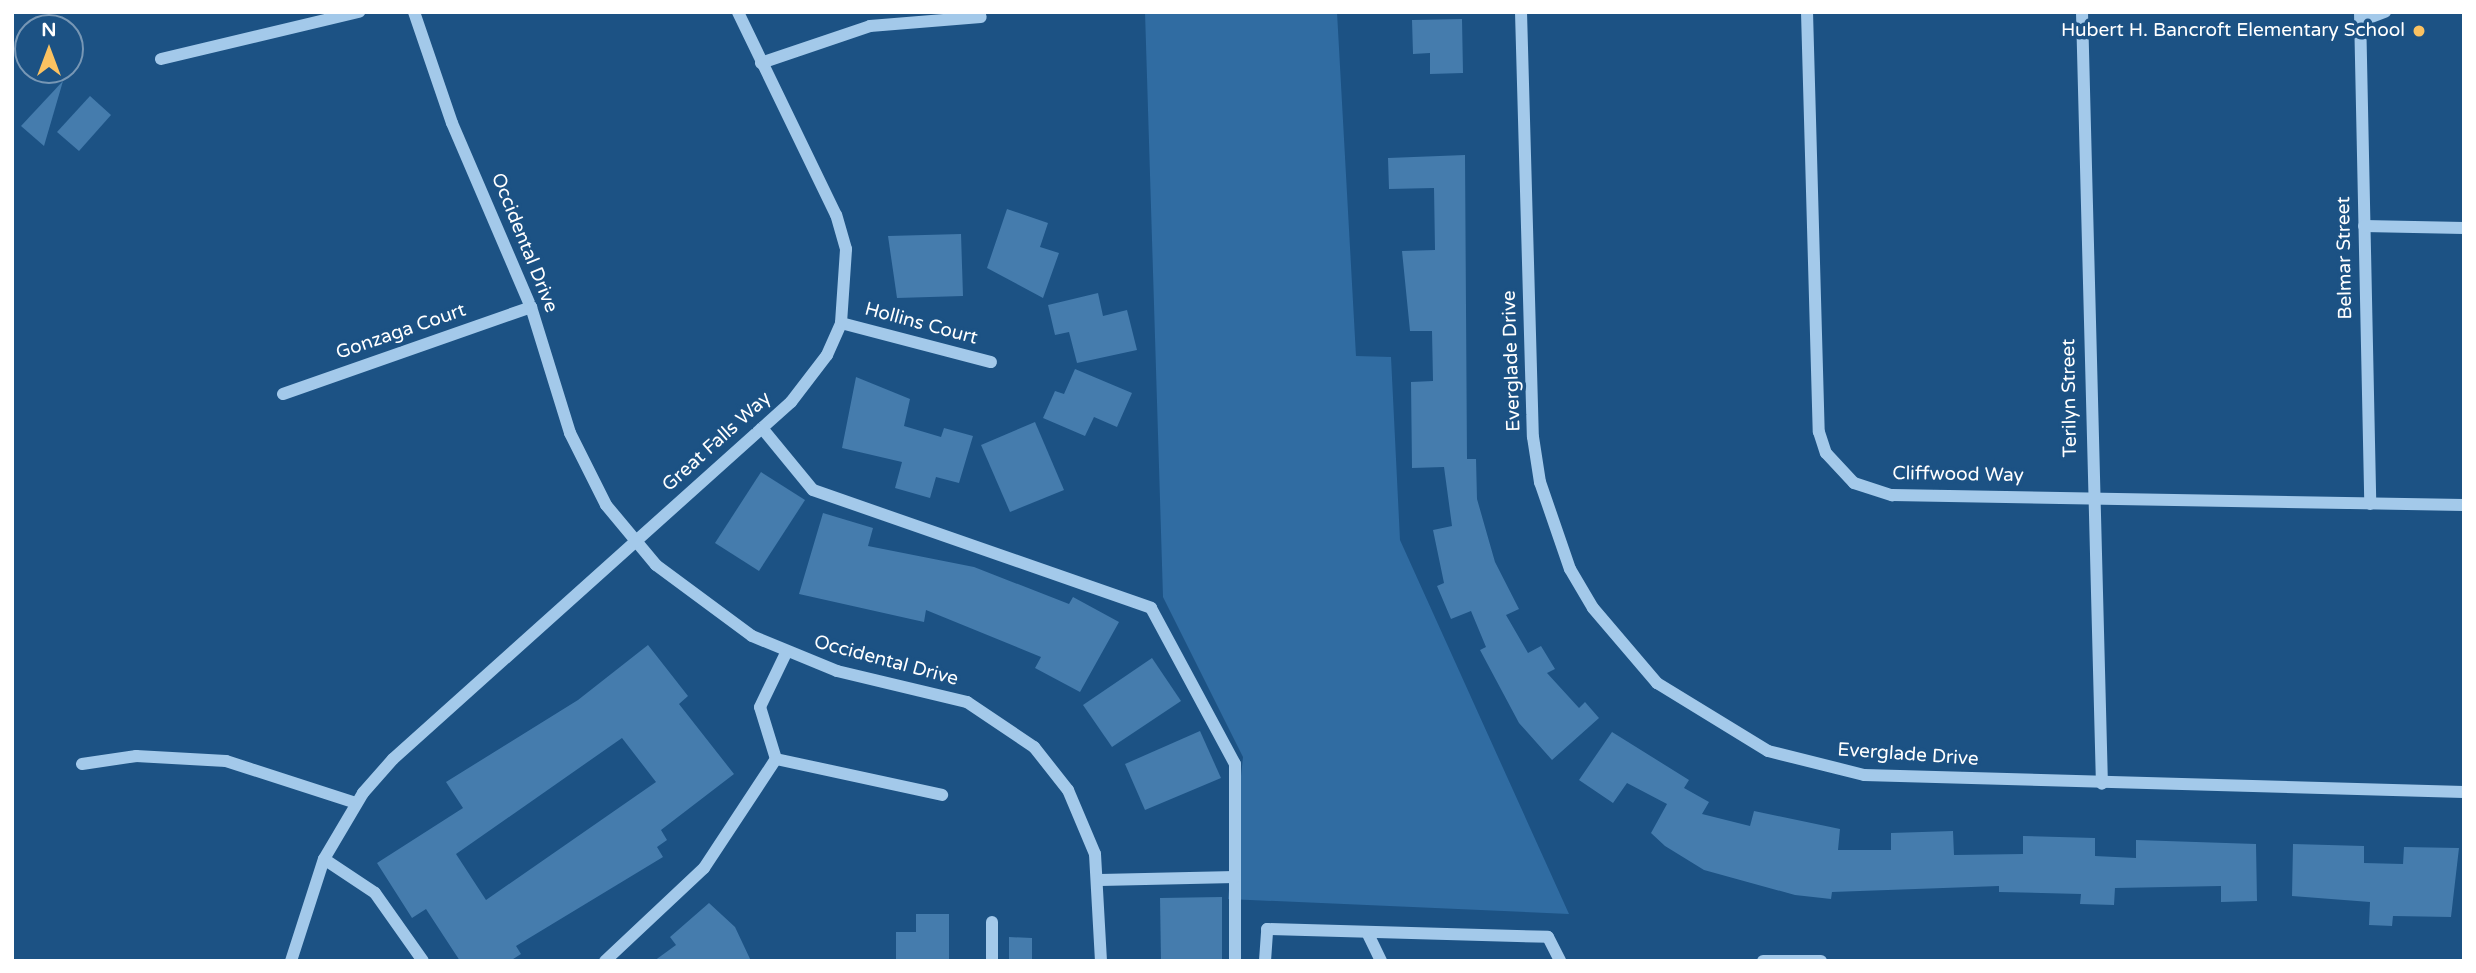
<!DOCTYPE html>
<html>
<head>
<meta charset="utf-8">
<style>
	body { margin:0 }
	#map { position:relative; width:2476px; height:973px; overflow:hidden; background:#1c5284; font-family:"Varela Round",sans-serif }
	div>[style] { position:absolute }
	.green>* { inset:0; background:#306ca2 }
	.building>* { inset:0; background:#457cad }
	.minor>* { height:12px; margin:-6px; padding:0 6px; transform-origin:6px; border-radius:6px; background:#a3c9ea }
	.dots>* { width:19px; height:19px; translate:-50% -50%; box-sizing:border-box; border:4px solid #1c5284; border-radius:50% }
	span { translate:-50% -50%; white-space:nowrap; text-align:center; line-height:1.15; -webkit-text-stroke:7px #1c5284; paint-order:stroke }
	.poi-label { font-size:19px; color:#fff }
	.right { translate:-100% -50%; text-align:right }
	.street-label { font-size:19px; color:#fff }
	.frame { position:absolute; inset:0; border:14px solid #fff; pointer-events:none }
	.north { position:absolute; left:14px; top:14px; width:70px; height:70px; box-sizing:border-box; background:#1c5284; border:2px solid #7797b5; border-radius:50%; rotate:0deg; font-size:19px; font-weight:700; line-height:28px; text-align:center; color:#fff }
	.north::after { content:''; display:block; margin:auto; width:24px; height:32px; background:#fbc261; clip-path:polygon(50% 0,100% 100%,50% 72%,0 100%) }
</style>
</head>
<body>
<div id="map">
	<div class="green">
		<div style="clip-path:polygon(1145px 12px,1337px 12px,1356px 356px,1391px 357px,1400px 540px,1569px 914px,1228px 899px,1243px 757px,1163px 597px)"></div>
	</div>
	<div class="building">
		<div style="clip-path:polygon(1462px 19px,1463px 73px,1430px 74px,1430px 53px,1413px 54px,1412px 20px)"></div>
		<div style="clip-path:polygon(63px 81px,44px 146px,21px 126px)"></div>
		<div style="clip-path:polygon(90px 96px,111px 115px,79px 151px,57px 132px)"></div>
		<div style="clip-path:polygon(1465px 155px,1467px 459px,1476px 459px,1477px 499px,1495px 562px,1519px 609px,1506px 615px,1528px 653px,1541px 646px,1555px 669px,1547px 673px,1579px 708px,1585px 702px,1599px 718px,1552px 760px,1519px 723px,1480px 650px,1486px 647px,1471px 611px,1451px 619px,1437px 586px,1444px 583px,1433px 530px,1452px 526px,1444px 467px,1412px 468px,1411px 382px,1433px 381px,1432px 331px,1410px 331px,1402px 251px,1435px 250px,1434px 188px,1389px 189px,1388px 158px)"></div>
		<div style="clip-path:polygon(1007px 209px,1048px 223px,1040px 247px,1059px 253px,1043px 298px,987px 268px)"></div>
		<div style="clip-path:polygon(961px 234px,963px 296px,897px 298px,888px 236px)"></div>
		<div style="clip-path:polygon(1098px 293px,1103px 316px,1127px 310px,1137px 350px,1077px 363px,1069px 332px,1055px 335px,1048px 305px)"></div>
		<div style="clip-path:polygon(1075px 369px,1132px 393px,1117px 427px,1094px 417px,1085px 436px,1043px 418px,1055px 391px,1064px 394px)"></div>
		<div style="clip-path:polygon(856px 377px,910px 399px,904px 426px,941px 437px,944px 428px,973px 436px,959px 483px,936px 477px,930px 498px,895px 488px,902px 462px,842px 448px)"></div>
		<div style="clip-path:polygon(1035px 422px,1064px 490px,1010px 512px,981px 445px)"></div>
		<div style="clip-path:polygon(761px 472px,805px 500px,759px 571px,715px 543px)"></div>
		<div style="clip-path:polygon(823px 513px,873px 528px,868px 546px,974px 567px,1069px 604px,1073px 597px,1119px 622px,1080px 692px,1035px 668px,1041px 657px,926px 610px,924px 622px,799px 594px)"></div>
		<div style="clip-path:polygon(evenodd,648px 645px,688px 696px,679px 704px,734px 774px,661px 830px,667px 840px,657px 847px,663px 857px,516px 946px,521px 954px,510px 961px,460px 961px,426px 909px,412px 918px,377px 863px,463px 808px,446px 782px,578px 700px,648px 645px,622px 738px,656px 782px,486px 900px,456px 854px,622px 738px)"></div>
		<div style="clip-path:polygon(1152px 658px,1181px 701px,1112px 747px,1083px 705px)"></div>
		<div style="clip-path:polygon(1200px 731px,1221px 778px,1145px 810px,1125px 764px)"></div>
		<div style="clip-path:polygon(1612px 732px,1689px 780px,1684px 788px,1709px 802px,1702px 814px,1750px 826px,1754px 811px,1840px 829px,1838px 850px,1891px 850px,1891px 833px,1953px 831px,1954px 855px,2023px 854px,2023px 836px,2095px 838px,2095px 856px,2136px 858px,2136px 840px,2256px 844px,2257px 901px,2221px 902px,2221px 886px,2115px 888px,2114px 905px,2080px 904px,2081px 894px,1999px 892px,1999px 886px,1832px 892px,1831px 899px,1795px 895px,1704px 870px,1665px 846px,1651px 833px,1667px 804px,1627px 783px,1613px 803px,1579px 780px)"></div>
		<div style="clip-path:polygon(2293px 844px,2364px 846px,2364px 863px,2403px 864px,2404px 847px,2459px 848px,2451px 917px,2393px 916px,2392px 926px,2369px 925px,2370px 902px,2292px 896px)"></div>
		<div style="clip-path:polygon(1222px 897px,1222px 961px,1161px 961px,1160px 898px)"></div>
		<div style="clip-path:polygon(709px 903px,735px 927px,751px 961px,654px 961px,676px 945px,670px 937px)"></div>
		<div style="clip-path:polygon(916px 914px,949px 914px,949px 961px,896px 961px,896px 932px,916px 932px)"></div>
		<div style="clip-path:polygon(1009px 937px,1032px 938px,1032px 961px,1009px 961px)"></div>
	</div>
	<div class="minor">
		<div style="left:414px;top:12px;width:117px;rotate:71.1deg"></div>
		<div style="left:452px;top:123px;width:200px;rotate:66.8deg"></div>
		<div style="left:531px;top:307px;width:132px;rotate:72.8deg"></div>
		<div style="left:570px;top:433px;width:80px;rotate:63.4deg"></div>
		<div style="left:606px;top:505px;width:78px;rotate:50.2deg"></div>
		<div style="left:656px;top:565px;width:119px;rotate:36.5deg"></div>
		<div style="left:752px;top:636px;width:92px;rotate:22.4deg"></div>
		<div style="left:837px;top:671px;width:134px;rotate:13.4deg"></div>
		<div style="left:967px;top:702px;width:81px;rotate:33.9deg"></div>
		<div style="left:1034px;top:747px;width:55px;rotate:51.7deg"></div>
		<div style="left:1068px;top:790px;width:69px;rotate:67.1deg"></div>
		<div style="left:1095px;top:854px;width:107px;rotate:86.8deg"></div>
		<div style="left:1521px;top:12px;width:425px;rotate:88.4deg"></div>
		<div style="left:1533px;top:437px;width:46px;rotate:81.2deg"></div>
		<div style="left:1540px;top:482px;width:92px;rotate:71deg"></div>
		<div style="left:1570px;top:569px;width:45px;rotate:59.5deg"></div>
		<div style="left:1593px;top:608px;width:99px;rotate:49.5deg"></div>
		<div style="left:1657px;top:683px;width:130px;rotate:31.5deg"></div>
		<div style="left:1768px;top:751px;width:99px;rotate:14deg"></div>
		<div style="left:1864px;top:775px;width:600px;rotate:1.62deg"></div>
		<div style="left:1807px;top:12px;width:420px;rotate:88.4deg"></div>
		<div style="left:1819px;top:432px;width:22px;rotate:72deg"></div>
		<div style="left:1826px;top:453px;width:41px;rotate:47deg"></div>
		<div style="left:1854px;top:483px;width:40px;rotate:18deg"></div>
		<div style="left:1892px;top:495px;width:572px;rotate:1deg"></div>
		<div style="left:2082px;top:12px;width:772px;rotate:88.52deg"></div>
		<div style="left:2360px;top:12px;width:492px;rotate:88.8deg"></div>
		<div style="left:2361px;top:21px;width:26px;rotate:-21deg"></div>
		<div style="left:161px;top:59px;width:204px;rotate:-13.4deg"></div>
		<div style="left:761px;top:63px;width:115px;rotate:-18.7deg"></div>
		<div style="left:870px;top:26px;width:111px;rotate:-4.6deg"></div>
		<div style="left:2364px;top:226px;width:100px;rotate:1.1deg"></div>
		<div style="left:841px;top:323px;width:155px;rotate:14.6deg"></div>
		<div style="left:283px;top:394px;width:263px;rotate:-19.3deg"></div>
		<div style="left:762px;top:428px;width:80px;rotate:50.6deg"></div>
		<div style="left:813px;top:490px;width:358px;rotate:19.2deg"></div>
		<div style="left:1151px;top:608px;width:177px;rotate:61.7deg"></div>
		<div style="left:1235px;top:764px;width:197px;rotate:90deg"></div>
		<div style="left:776px;top:759px;width:170px;rotate:12.2deg"></div>
		<div style="left:82px;top:764px;width:55px;rotate:-8.4deg"></div>
		<div style="left:136px;top:756px;width:90px;rotate:3.2deg"></div>
		<div style="left:226px;top:761px;width:137px;rotate:17.9deg"></div>
		<div style="left:324px;top:859px;width:61px;rotate:33.7deg"></div>
		<div style="left:375px;top:893px;width:83px;rotate:54.8deg"></div>
		<div style="left:1100px;top:880px;width:135px;rotate:-1.3deg"></div>
		<div style="left:1367px;top:932px;width:32px;rotate:64deg"></div>
		<div style="left:291px;top:961px;width:107px;rotate:-72.1deg"></div>
		<div style="left:324px;top:859px;width:77px;rotate:-59.4deg"></div>
		<div style="left:363px;top:793px;width:45px;rotate:-48.6deg"></div>
		<div style="left:393px;top:759px;width:535px;rotate:-41.89deg"></div>
		<div style="left:791px;top:402px;width:59px;rotate:-52.5deg"></div>
		<div style="left:827px;top:355px;width:35px;rotate:-66deg"></div>
		<div style="left:841px;top:323px;width:74px;rotate:-86.1deg"></div>
		<div style="left:846px;top:249px;width:35px;rotate:-106deg"></div>
		<div style="left:836px;top:215px;width:225px;rotate:-115.8deg"></div>
		<div style="left:605px;top:961px;width:136px;rotate:-43.2deg"></div>
		<div style="left:704px;top:868px;width:131px;rotate:-56.6deg"></div>
		<div style="left:776px;top:759px;width:54px;rotate:-107.1deg"></div>
		<div style="left:760px;top:707px;width:60px;rotate:-64.3deg"></div>
		<div style="left:992px;top:961px;width:39px;rotate:-90deg"></div>
		<div style="left:1265px;top:961px;width:32px;rotate:-86deg"></div>
		<div style="left:1267px;top:929px;width:281px;rotate:1.6deg"></div>
		<div style="left:1548px;top:937px;width:27px;rotate:63deg"></div>
		<div style="left:1763px;top:961px;width:58px"></div>
	</div>
	<div class="dots">
		<div style="left:2419px;top:31px;background:#fbc261"></div>
	</div>
	<div class="poi-label">
		<span class="right" style="left:2405px;top:31px">Hubert H. Bancroft Elementary School</span>
	</div>
	<div class="street-label">
		<span style="left:524px;top:243px;rotate:68deg">Occidental Drive</span>
		<span style="left:2345px;top:258px;rotate:-91deg">Belmar Street</span>
		<span style="left:921px;top:324px;rotate:15deg">Hollins Court</span>
		<span style="left:401px;top:332px;rotate:-19deg">Gonzaga Court</span>
		<span style="left:1512px;top:361px;rotate:-92deg">Everglade Drive</span>
		<span style="left:2070px;top:398px;rotate:-91deg">Terilyn Street</span>
		<span style="left:717px;top:442px;rotate:-42deg">Great Falls Way</span>
		<span style="left:1958px;top:475px;rotate:1deg">Cliffwood Way</span>
		<span style="left:886px;top:661px;rotate:15deg">Occidental Drive</span>
		<span style="left:1908px;top:755px;rotate:4deg">Everglade Drive</span>
	</div>
	<div class="frame"></div>
	<div class="north">N</div>
</div>
</body>
</html>
